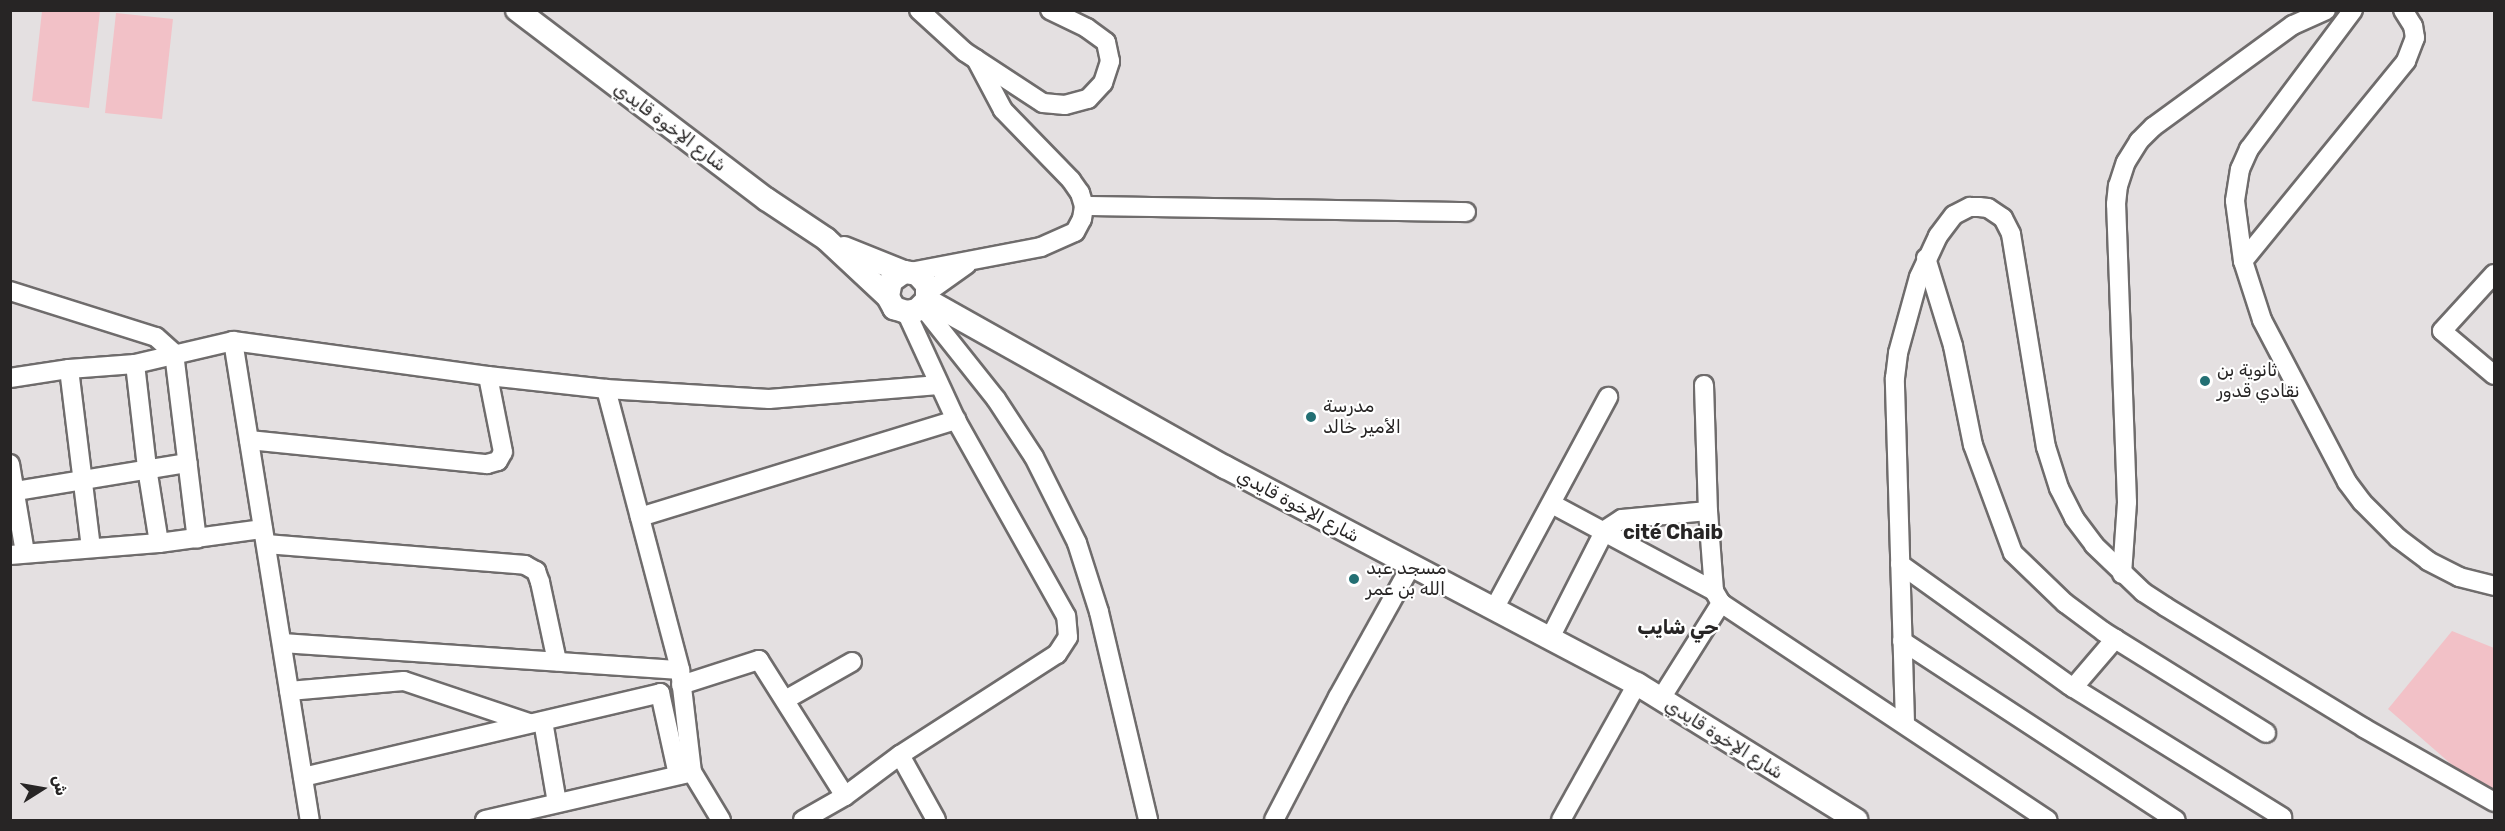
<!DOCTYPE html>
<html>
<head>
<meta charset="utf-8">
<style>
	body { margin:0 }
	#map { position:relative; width:2505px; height:831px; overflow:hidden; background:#e4e0e1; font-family:Rubik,"Noto Sans Arabic",sans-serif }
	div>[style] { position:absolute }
	.green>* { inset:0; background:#f2c1c7 }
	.roads { filter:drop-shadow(2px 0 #6f6c6c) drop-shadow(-2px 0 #6f6c6c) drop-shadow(0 2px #6f6c6c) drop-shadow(0 -2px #6f6c6c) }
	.minor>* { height:18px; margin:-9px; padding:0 9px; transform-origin:9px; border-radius:9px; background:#fff }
	.major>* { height:22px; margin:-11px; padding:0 11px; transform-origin:11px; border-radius:11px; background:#fff }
	.dots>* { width:16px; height:16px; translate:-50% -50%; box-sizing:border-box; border:3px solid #fff; border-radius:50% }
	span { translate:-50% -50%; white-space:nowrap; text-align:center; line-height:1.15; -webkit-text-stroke:4.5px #fff; paint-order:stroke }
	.street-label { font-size:18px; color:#272525 }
	.poi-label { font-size:18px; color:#272525 }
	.left { translate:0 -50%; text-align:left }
	.neighbourhood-label { font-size:20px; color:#272525; font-weight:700 }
	.frame { position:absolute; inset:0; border:12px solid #272525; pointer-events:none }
	.north { position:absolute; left:12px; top:759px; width:60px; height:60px; -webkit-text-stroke:4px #fff; paint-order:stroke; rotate:79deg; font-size:16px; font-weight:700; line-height:24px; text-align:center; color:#272525 }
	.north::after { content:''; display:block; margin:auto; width:21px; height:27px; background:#272525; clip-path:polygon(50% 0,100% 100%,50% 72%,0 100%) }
</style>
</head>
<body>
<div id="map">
	<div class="green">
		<div style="clip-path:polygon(42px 11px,100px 11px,89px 108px,32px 101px)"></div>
		<div style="clip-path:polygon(116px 13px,173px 19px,162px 119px,105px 113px)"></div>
		<div style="clip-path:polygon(2452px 631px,2494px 648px,2494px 797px,2482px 791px,2388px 709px)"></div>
	</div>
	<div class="roads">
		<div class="minor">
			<div style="left:919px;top:10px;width:62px;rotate:42.4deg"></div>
			<div style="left:965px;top:52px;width:93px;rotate:33.2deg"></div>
			<div style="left:1043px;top:103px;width:22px;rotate:5deg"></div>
			<div style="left:1065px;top:105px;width:24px;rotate:-15deg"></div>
			<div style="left:1088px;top:99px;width:22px;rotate:-47deg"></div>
			<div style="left:1103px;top:83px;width:23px;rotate:-72deg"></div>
			<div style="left:1110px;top:61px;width:19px;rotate:-102deg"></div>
			<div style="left:1106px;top:42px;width:24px;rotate:-144deg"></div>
			<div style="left:1087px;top:28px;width:41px;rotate:-154.1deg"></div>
			<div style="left:2353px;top:10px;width:174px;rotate:126.8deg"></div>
			<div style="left:2249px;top:149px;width:22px;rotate:114deg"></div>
			<div style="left:2240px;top:169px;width:32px;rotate:99deg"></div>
			<div style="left:2235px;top:201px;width:61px;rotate:82.4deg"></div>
			<div style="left:2243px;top:261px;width:62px;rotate:72.1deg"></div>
			<div style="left:2262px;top:320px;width:183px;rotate:62.3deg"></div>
			<div style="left:2347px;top:482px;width:25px;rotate:53deg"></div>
			<div style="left:2362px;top:502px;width:51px;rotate:45deg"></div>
			<div style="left:2398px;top:538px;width:38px;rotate:37deg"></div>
			<div style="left:2428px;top:561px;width:35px;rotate:27deg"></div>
			<div style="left:2459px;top:577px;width:36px;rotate:14deg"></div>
			<div style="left:1084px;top:206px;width:382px;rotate:0.9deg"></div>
			<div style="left:1926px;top:258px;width:92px;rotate:72.9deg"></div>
			<div style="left:1953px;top:346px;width:101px;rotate:78.6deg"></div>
			<div style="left:1973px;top:445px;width:115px;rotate:69.7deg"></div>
			<div style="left:2013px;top:553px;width:72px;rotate:43.9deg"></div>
			<div style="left:2065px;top:603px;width:49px;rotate:36.6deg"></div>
			<div style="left:2104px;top:632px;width:191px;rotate:31.9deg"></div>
			<div style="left:2243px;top:261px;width:258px;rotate:-50.8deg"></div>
			<div style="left:2406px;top:61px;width:25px;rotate:-69deg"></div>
			<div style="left:2415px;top:38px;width:12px;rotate:-99deg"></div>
			<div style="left:2413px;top:26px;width:19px;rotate:-122deg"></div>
			<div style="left:910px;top:272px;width:133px;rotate:-10.8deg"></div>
			<div style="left:1041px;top:247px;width:37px;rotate:-24deg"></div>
			<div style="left:1075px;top:232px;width:15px;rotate:-62deg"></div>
			<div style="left:1082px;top:219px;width:13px;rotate:-81deg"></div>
			<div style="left:1084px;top:206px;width:14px;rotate:-107deg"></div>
			<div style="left:1080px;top:193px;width:16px;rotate:-125deg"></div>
			<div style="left:1071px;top:180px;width:98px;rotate:-134.2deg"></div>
			<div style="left:1003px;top:110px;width:58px;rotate:-117.9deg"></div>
			<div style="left:2494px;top:274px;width:77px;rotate:132.4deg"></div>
			<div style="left:2442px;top:331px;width:68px;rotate:40.2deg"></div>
			<div style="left:10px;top:291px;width:153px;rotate:17.5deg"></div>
			<div style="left:156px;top:337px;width:24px;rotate:42deg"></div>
			<div style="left:174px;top:353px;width:187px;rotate:83deg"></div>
			<div style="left:928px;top:292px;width:47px;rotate:-35.4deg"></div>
			<div style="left:922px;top:306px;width:119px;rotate:51.5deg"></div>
			<div style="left:996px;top:399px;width:69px;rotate:56.8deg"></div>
			<div style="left:1034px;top:457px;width:96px;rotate:63.4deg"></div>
			<div style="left:1077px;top:543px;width:72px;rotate:72.3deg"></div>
			<div style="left:1099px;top:612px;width:214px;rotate:76.7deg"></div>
			<div style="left:233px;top:341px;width:485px;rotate:80.9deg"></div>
			<div style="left:135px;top:364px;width:105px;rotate:83.4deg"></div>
			<div style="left:147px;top:468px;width:76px;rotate:80.9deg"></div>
			<div style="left:69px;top:369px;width:179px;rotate:83deg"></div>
			<div style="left:10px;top:378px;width:60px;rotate:-8.7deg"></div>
			<div style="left:69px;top:369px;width:66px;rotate:-4.3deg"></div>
			<div style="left:135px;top:364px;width:101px;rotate:-13.2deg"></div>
			<div style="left:233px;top:341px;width:257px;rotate:7.8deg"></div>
			<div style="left:488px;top:376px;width:119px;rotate:6.3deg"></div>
			<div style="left:606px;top:389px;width:163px;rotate:3.5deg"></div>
			<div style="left:769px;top:399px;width:170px;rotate:-4.7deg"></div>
			<div style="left:1704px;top:385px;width:126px;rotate:88.2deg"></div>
			<div style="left:1708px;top:511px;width:80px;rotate:85.7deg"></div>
			<div style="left:606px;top:389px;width:291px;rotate:75.2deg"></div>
			<div style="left:680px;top:670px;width:103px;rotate:83.3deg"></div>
			<div style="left:692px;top:772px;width:56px;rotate:58.9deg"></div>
			<div style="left:249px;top:440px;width:239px;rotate:5.8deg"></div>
			<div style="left:487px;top:464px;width:11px;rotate:-15deg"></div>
			<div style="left:498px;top:461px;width:10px;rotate:-61deg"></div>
			<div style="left:503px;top:452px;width:77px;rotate:-101.2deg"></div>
			<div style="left:10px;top:464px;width:90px;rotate:80.4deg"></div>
			<div style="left:10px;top:492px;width:180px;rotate:-9.3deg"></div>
			<div style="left:1552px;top:504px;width:184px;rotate:28.2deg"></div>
			<div style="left:1714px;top:591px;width:14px;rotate:60deg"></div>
			<div style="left:1721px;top:603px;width:392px;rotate:33.6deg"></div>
			<div style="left:640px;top:517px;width:331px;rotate:-17.1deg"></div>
			<div style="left:266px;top:544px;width:260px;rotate:4.6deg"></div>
			<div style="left:525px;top:565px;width:13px;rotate:29deg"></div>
			<div style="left:536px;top:571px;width:12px;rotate:70deg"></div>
			<div style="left:540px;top:582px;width:81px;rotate:77.9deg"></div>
			<div style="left:10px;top:555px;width:149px;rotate:-4.6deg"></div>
			<div style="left:159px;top:543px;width:105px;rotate:-7.7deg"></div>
			<div style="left:1900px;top:564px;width:208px;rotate:35.6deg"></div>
			<div style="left:2069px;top:685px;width:251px;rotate:31.8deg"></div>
			<div style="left:2122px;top:574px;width:72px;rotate:-86deg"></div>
			<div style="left:2127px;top:502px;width:298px;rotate:-92.1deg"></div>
			<div style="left:2116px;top:204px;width:18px;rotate:-84deg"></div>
			<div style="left:2118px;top:186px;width:25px;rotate:-72deg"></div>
			<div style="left:2126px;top:162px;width:25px;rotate:-58deg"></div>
			<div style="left:2139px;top:141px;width:20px;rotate:-45deg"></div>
			<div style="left:2153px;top:127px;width:173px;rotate:-36.1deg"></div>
			<div style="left:2293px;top:25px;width:36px;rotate:-24deg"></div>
			<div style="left:1494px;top:609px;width:241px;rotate:-61.7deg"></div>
			<div style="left:1550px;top:638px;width:121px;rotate:-63deg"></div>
			<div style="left:1605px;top:530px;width:20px;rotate:-33deg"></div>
			<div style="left:1622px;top:519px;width:86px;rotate:-5.3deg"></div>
			<div style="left:1902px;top:641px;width:327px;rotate:33.2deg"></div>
			<div style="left:282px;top:643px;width:399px;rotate:3.9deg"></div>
			<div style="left:681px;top:685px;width:82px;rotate:-17.8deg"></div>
			<div style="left:759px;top:660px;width:161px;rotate:57.7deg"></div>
			<div style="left:2073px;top:688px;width:65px;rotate:-49.4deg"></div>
			<div style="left:289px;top:691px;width:115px;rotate:-5deg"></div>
			<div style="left:404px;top:681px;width:132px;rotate:18.6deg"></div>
			<div style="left:785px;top:700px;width:77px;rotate:-29.6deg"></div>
			<div style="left:1660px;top:700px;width:115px;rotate:-57.8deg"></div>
			<div style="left:543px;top:721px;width:83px;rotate:80.3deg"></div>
			<div style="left:1905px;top:723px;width:345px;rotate:-91.7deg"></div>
			<div style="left:1895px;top:378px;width:25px;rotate:-83deg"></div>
			<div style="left:1898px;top:353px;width:79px;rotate:-74.6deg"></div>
			<div style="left:1919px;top:277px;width:45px;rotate:-65.1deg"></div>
			<div style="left:1938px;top:236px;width:26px;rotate:-53deg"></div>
			<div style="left:1954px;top:215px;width:18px;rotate:-27deg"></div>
			<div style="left:1970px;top:207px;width:9px"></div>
			<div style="left:1979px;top:207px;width:9px;rotate:6deg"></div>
			<div style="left:1988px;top:208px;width:18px;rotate:34deg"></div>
			<div style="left:2003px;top:218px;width:18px;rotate:63deg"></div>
			<div style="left:2011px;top:234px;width:216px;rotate:80.7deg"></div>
			<div style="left:2046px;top:447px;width:43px;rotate:72.4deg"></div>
			<div style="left:2059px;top:488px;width:34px;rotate:63deg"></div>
			<div style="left:2074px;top:518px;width:34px;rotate:53deg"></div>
			<div style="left:2094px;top:545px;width:68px;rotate:43.8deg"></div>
			<div style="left:2143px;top:592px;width:27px;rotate:33deg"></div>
			<div style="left:2166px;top:607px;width:232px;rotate:31.4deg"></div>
			<div style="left:2364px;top:728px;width:150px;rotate:29.6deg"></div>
			<div style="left:900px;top:755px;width:74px;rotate:61deg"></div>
			<div style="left:303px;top:777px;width:367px;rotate:-13.2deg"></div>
			<div style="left:660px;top:693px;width:84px;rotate:77.6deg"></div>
			<div style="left:485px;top:820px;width:208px;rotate:-13deg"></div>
			<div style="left:803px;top:820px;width:48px;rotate:-29.7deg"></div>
			<div style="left:845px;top:796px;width:69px;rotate:-36.7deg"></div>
			<div style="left:900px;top:755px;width:187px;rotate:-32.8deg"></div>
			<div style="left:1057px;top:654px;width:20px;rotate:-57deg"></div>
			<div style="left:1068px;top:637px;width:21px;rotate:-95deg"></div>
			<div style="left:1066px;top:616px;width:225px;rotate:-119.3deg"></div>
			<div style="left:956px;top:420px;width:119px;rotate:-114.8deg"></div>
			<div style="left:1274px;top:820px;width:139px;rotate:-62.5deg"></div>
			<div style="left:1338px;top:697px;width:150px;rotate:-60.9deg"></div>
			<div style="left:1561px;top:820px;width:156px;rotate:-60.8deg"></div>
		</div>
		<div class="major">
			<div style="left:517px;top:10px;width:313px;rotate:37.2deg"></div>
			<div style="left:766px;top:199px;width:72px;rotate:33.7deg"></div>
			<div style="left:826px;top:239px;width:85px;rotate:43.1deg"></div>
			<div style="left:888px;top:297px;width:13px;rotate:61deg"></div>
			<div style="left:894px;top:308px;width:13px;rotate:18deg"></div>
			<div style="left:906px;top:312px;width:11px;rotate:-10deg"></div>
			<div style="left:917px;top:310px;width:14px;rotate:-45deg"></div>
			<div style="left:927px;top:300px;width:15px;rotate:-90deg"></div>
			<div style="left:927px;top:285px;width:15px;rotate:-132deg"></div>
			<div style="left:917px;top:274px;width:13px;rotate:-171deg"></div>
			<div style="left:904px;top:272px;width:16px;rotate:145deg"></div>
			<div style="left:891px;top:281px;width:16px;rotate:101deg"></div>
			<div style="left:844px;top:248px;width:65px;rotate:21.8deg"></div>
			<div style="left:927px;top:300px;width:342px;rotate:29.3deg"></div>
			<div style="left:1225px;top:467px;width:466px;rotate:27.8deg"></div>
			<div style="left:1637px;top:684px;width:258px;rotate:31.8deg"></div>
		</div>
	</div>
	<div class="dots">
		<div style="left:2205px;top:381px;background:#236f73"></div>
		<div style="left:1311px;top:417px;background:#236f73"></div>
		<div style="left:1354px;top:579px;background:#236f73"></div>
	</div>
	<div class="street-label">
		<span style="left:670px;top:127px;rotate:37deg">شارع الإخوة قايدي</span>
		<span style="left:1298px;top:506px;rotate:28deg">شارع الإخوة قايدي</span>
		<span style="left:1724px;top:739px;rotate:32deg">شارع الإخوة قايدي</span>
	</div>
	<div class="poi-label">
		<span class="left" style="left:2217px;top:381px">ثانوية بن<br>نقادي قدور</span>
		<span class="left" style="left:1323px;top:417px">مدرسة<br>الأمير خالد</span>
		<span class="left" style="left:1366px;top:579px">مسجد عبد<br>الله بن عمر</span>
	</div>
	<div class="neighbourhood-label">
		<span style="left:1673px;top:532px">cité Chaib</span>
		<span style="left:1678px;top:627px">حي شايب</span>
	</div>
	<div class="frame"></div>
	<div class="north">ش</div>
</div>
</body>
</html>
